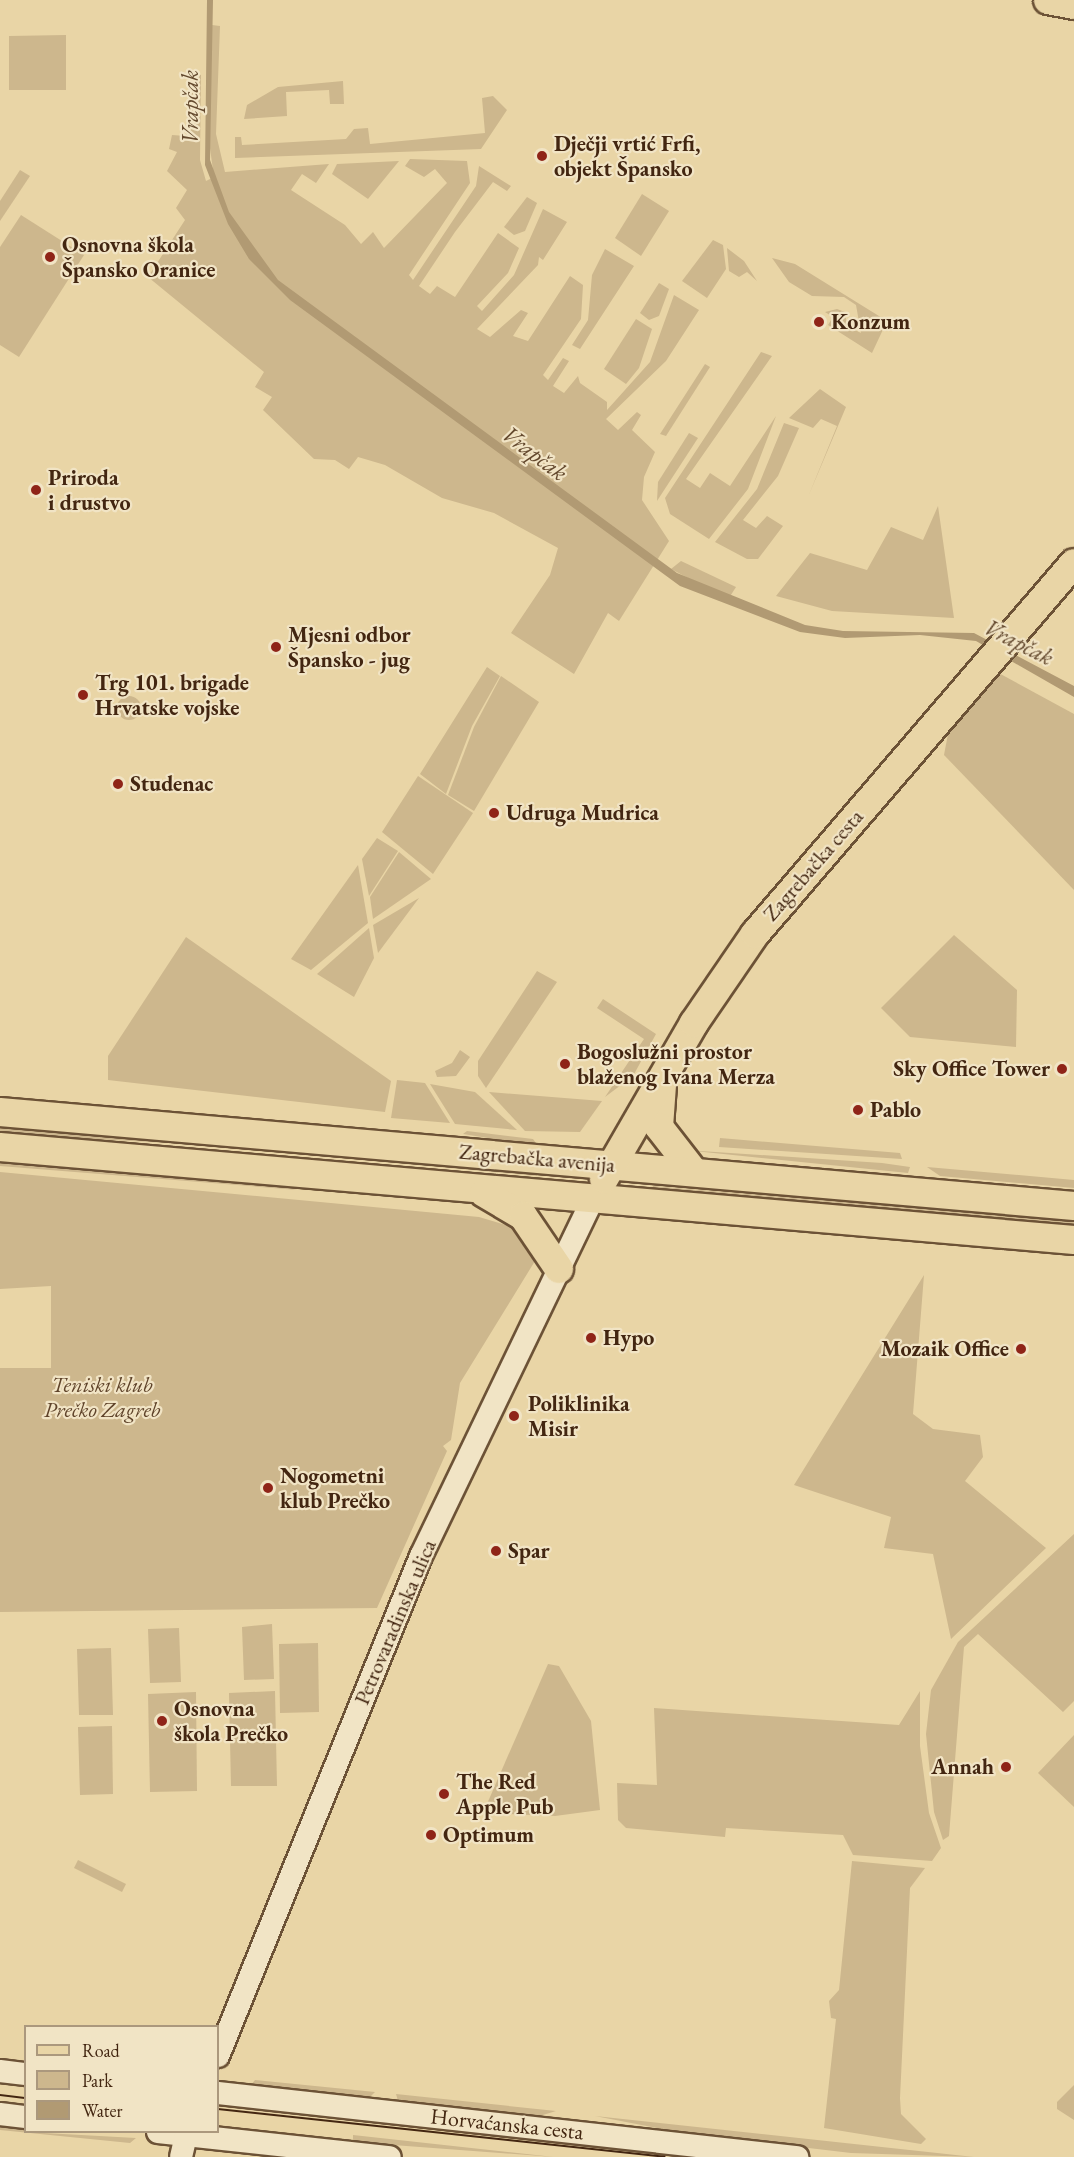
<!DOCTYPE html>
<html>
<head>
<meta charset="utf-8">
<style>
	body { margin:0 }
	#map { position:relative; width:1074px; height:2157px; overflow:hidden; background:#e9d5a6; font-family:"EB Garamond",serif }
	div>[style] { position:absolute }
	.green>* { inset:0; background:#cdb78d }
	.round { border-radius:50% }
	.water>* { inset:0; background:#b19a73 }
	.roads { filter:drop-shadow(2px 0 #6c5236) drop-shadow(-2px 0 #6c5236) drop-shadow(0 2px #6c5236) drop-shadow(0 -2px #6c5236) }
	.minor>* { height:22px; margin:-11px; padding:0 11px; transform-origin:11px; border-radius:11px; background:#f1e4c5 }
	.major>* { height:28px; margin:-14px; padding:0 14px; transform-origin:14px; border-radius:14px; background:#e9d5a6 }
	.tram>* { height:1.5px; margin:-0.75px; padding:0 0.75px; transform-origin:0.75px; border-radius:0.75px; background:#432611 }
	.dots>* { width:16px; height:16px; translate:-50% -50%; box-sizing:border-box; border:3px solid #f1e4c5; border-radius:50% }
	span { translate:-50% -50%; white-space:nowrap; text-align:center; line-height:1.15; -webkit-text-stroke:4.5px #f1e4c5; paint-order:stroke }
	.poi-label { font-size:22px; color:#432611; font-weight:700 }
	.left { translate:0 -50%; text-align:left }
	.right { translate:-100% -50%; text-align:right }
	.street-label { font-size:22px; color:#432611 }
	.park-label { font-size:22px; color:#5f432a; font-style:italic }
	.water-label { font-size:24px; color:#64492e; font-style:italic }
	.legend { position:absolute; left:24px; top:2025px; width:195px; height:108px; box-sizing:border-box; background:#f1e4c5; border:2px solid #ab987d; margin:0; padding:8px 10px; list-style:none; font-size:18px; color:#432611 }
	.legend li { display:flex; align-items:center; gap:12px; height:30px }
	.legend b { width:30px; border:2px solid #ab987d }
</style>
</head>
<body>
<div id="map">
	<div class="green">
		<div style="clip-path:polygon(212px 25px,220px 26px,216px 134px,225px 172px,329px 164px,316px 183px,302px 174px,291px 190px,345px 225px,361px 244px,373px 232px,384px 248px,447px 183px,435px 169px,424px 177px,405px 166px,410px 159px,467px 161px,470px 183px,409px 275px,413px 280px,476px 186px,479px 166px,511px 186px,507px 191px,493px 182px,455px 232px,419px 286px,430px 294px,437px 286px,455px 297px,498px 233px,519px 248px,508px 273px,477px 306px,482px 311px,514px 275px,543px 209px,567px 222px,543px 260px,539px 257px,538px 265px,477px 329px,490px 337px,521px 310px,528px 313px,513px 336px,528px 341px,570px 276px,583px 285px,581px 319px,543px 375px,548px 380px,563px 358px,569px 361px,553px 386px,564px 393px,578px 376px,580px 383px,607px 402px,607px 410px,650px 362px,674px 295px,699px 310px,666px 361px,606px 419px,618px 430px,637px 412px,641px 415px,632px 430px,655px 452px,644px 477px,642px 500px,669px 541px,619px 621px,608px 613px,574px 674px,511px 633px,550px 575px,558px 548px,494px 513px,442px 498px,385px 465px,358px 457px,349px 469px,335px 460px,314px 459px,263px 410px,272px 397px,255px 387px,264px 372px,148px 277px,185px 220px,176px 208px,187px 190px,167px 171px,177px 152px,169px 149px,172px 135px,186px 136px,192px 72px,201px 75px,200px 160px,206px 181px,214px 177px,208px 134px)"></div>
		<div style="clip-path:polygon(66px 35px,66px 90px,9px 90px,9px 36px)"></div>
		<div style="clip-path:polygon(343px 81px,344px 104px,330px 104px,329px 90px,286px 92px,287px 116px,244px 119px,247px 105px,278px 87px)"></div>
		<div style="clip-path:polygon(493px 96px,507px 110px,481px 149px,235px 158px,235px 137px,241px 137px,242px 145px,346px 139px,354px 129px,368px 128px,370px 144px,485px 133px,482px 98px)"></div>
		<div style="clip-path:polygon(399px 161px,368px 199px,332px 174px,337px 164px)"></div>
		<div style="clip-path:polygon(20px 170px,30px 176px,0 221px,0 201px)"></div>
		<div style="clip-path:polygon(642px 194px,669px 211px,641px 256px,615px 238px)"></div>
		<div style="clip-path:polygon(527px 197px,537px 203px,525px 231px,514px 235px,504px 227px)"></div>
		<div style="clip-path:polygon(21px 215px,84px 255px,19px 357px,0 345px,0 247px)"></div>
		<div style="clip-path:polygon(713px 240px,723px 245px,726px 269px,707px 298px,682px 281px)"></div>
		<div style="clip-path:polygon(727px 248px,744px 261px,757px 281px,747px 272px,739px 277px,729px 271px)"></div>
		<div style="clip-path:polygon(605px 249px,634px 266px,580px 349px,572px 345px,588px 320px,592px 275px)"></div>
		<div style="clip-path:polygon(772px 258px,795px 264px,887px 321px,872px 353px,828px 325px,833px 317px,825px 312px,837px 309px,845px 312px,847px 326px,861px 333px,856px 305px,844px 297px,812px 296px,789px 282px)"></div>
		<div style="clip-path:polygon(659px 283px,669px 289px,659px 316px,649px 320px,640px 313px)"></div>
		<div style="clip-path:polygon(636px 319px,652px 329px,639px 368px,626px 384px,604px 369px)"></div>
		<div style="clip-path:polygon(761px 352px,772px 356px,686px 479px,700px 488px,710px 473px,730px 486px,776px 416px,748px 489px,709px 539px,670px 514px,665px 498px)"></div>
		<div style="clip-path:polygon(705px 364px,710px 367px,666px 436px,660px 434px)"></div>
		<div style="clip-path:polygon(820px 389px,846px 407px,808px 497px,837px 426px,821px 419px,813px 428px,789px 418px)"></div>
		<div style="clip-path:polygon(784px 423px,799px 428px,778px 476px,743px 520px,756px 528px,767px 516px,783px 526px,758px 559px,747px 559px,715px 542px,757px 489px)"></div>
		<div style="clip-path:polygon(689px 433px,698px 438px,657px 501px,658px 482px)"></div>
		<div style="clip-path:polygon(938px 506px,954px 618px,832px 611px,776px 596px,810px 553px,867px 570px,891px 527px,923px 540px)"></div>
		<div style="clip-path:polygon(681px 561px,736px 587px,729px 598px,722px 596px,671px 569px)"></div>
		<div style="clip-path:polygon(487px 667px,500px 676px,472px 726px,446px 794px,420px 774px)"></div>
		<div style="clip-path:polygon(995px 671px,1074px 714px,1074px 890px,944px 755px,948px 734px)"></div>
		<div style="clip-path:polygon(501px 676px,539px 702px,474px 811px,448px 795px,474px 727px)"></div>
		<div class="round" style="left:117px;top:696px;width:24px;height:24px"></div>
		<div style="clip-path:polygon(418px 776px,473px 813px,433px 874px,382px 832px)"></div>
		<div style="clip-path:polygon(377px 838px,398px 851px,369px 896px,362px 859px)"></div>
		<div style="clip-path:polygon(399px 852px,431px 879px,373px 919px,370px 897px)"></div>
		<div style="clip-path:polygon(358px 865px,368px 923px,311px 970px,291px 959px)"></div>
		<div style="clip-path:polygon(419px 898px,378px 953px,373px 925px)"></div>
		<div style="clip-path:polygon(369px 928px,374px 958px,354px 997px,317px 974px)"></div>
		<div style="clip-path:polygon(954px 935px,1017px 990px,1016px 1047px,910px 1037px,881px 1008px)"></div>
		<div style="clip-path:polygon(186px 937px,391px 1081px,385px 1112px,108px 1080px,108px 1056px)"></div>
		<div style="clip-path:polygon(537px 971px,557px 982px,486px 1088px,478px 1076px,478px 1061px)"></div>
		<div style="clip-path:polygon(603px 999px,656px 1034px,633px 1076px,605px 1097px,644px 1039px,597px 1008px)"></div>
		<div style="clip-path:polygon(460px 1050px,470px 1057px,456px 1076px,437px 1077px,435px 1071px,452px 1063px)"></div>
		<div style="clip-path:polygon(397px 1080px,425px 1083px,450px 1123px,391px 1118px)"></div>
		<div style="clip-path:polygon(430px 1084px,475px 1092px,517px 1130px,455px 1124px)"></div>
		<div style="clip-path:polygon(489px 1092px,602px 1101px,580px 1132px,525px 1131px)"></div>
		<div style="clip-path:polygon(0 1127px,161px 1139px,538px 1170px,537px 1176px,189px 1144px,0 1134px)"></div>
		<div style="clip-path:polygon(467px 1131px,533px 1139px,538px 1146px,463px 1134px)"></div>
		<div style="clip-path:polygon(720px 1138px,900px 1153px,902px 1159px,719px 1147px)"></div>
		<div style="clip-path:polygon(685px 1150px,882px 1163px,910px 1167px,908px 1173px)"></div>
		<div style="clip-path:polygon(0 1158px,228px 1178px,298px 1190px,0 1166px)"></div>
		<div style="clip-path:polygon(927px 1167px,1074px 1180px,1074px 1188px,940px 1176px)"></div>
		<div style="clip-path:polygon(0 1172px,479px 1217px,532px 1233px,535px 1261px,460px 1383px,451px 1440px,443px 1446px,447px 1451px,377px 1608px,0 1612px,0 1368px,51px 1368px,51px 1286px,0 1289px)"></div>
		<div style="clip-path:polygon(653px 1186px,1074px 1221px,1074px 1226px,652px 1192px)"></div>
		<div style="clip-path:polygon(924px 1275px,913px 1414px,933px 1429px,980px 1435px,983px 1457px,965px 1481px,1046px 1548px,951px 1639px,933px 1554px,884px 1548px,891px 1517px,794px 1485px)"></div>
		<div style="clip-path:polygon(1074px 1534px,1074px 1701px,1063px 1712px,978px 1634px,964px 1647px,949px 1836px,943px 1840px,934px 1812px,926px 1734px,931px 1690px,958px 1642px)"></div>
		<div style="clip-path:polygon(272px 1624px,274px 1679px,244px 1680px,242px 1627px)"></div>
		<div style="clip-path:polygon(179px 1628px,181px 1682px,150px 1683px,148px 1629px)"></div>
		<div style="clip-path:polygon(318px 1643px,319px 1712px,280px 1713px,279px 1644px)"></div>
		<div style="clip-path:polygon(111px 1648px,113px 1715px,79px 1715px,77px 1649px)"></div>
		<div style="clip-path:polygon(548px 1664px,559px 1666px,591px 1721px,600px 1810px,555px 1816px,483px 1813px)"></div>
		<div style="clip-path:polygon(275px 1691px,277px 1786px,231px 1786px,229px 1693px)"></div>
		<div style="clip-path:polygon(920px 1691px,920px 1746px,929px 1813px,941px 1848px,932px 1861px,853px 1855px,843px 1835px,726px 1828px,725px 1837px,626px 1828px,618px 1820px,617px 1783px,657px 1785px,654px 1708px,899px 1725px)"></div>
		<div style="clip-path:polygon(196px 1692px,197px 1791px,150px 1792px,148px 1694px)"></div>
		<div style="clip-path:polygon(112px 1726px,113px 1794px,80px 1795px,78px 1727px)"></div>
		<div style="clip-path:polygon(1074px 1735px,1074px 1807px,1038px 1773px)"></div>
		<div style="clip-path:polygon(78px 1860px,126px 1884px,122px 1892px,74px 1868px)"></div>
		<div style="clip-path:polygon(852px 1861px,925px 1868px,910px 1888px,900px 2098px,901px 2114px,926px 2139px,921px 2144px,824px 2128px,836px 2019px,831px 2018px,829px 2001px,839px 1990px)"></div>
		<div style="clip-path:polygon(255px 2080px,375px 2092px,369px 2098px,251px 2085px)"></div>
		<div style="clip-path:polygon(1074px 2085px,1074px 2120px,1057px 2109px,1057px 2102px)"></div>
		<div style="clip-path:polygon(396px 2094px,556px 2111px,533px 2118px,398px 2101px)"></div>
		<div style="clip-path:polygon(243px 2107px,373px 2121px,562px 2138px,561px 2144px)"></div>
		<div style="clip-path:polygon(595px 2116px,974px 2157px,851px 2153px,683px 2133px)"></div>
		<div style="clip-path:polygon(0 2124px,25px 2127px,26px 2132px,136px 2138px,130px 2143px,0 2130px)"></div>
		<div style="clip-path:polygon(353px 2135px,554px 2157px,353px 2142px)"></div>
	</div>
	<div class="water">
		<div style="clip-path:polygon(207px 0,213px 0,210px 160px,229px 212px,278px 280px,677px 573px,805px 625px,843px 631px,974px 633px,1074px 686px,1074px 697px,976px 641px,920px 635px,845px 638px,800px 632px,680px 586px,290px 300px,249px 259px,228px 224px,205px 165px)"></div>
	</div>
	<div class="roads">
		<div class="minor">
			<div style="left:218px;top:2056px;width:540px;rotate:-67.9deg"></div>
			<div style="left:421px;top:1556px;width:399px;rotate:-64.3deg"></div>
			<div style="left:0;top:2071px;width:26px;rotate:7deg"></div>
			<div style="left:218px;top:2093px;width:583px;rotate:6.31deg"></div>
			<div style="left:0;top:2114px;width:26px;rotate:7deg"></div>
			<div style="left:158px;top:2132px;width:233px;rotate:6.2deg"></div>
			<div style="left:181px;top:2157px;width:26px;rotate:-77deg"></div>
		</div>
		<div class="major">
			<div style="left:1048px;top:0;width:26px;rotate:11deg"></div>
			<div style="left:662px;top:1085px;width:42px;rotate:94.1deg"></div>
			<div style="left:659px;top:1127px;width:57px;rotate:52.1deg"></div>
			<div style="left:0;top:1112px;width:1078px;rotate:5deg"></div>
			<div style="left:0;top:1147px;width:1078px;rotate:4.95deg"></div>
			<div style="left:604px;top:1179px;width:180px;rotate:-60deg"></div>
			<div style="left:694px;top:1023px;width:108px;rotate:-55.6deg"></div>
			<div style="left:755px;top:934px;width:489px;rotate:-49.3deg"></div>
			<div style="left:484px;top:1193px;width:45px;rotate:30.5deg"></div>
			<div style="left:523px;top:1216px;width:64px;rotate:55.8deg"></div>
		</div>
	</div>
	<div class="tram">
		<div style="left:0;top:2095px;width:26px;rotate:7deg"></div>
		<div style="left:218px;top:2109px;width:449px;rotate:6.1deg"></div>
	</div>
	<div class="dots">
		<div style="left:542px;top:156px;background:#8f2418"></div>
		<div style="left:50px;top:257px;background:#8f2418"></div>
		<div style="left:819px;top:322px;background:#8f2418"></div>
		<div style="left:36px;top:490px;background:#8f2418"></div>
		<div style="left:276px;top:647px;background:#8f2418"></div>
		<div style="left:83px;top:695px;background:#8f2418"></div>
		<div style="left:118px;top:784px;background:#8f2418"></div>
		<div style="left:494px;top:813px;background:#8f2418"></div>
		<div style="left:565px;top:1064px;background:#8f2418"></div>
		<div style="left:1062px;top:1069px;background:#8f2418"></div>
		<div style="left:858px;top:1110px;background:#8f2418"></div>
		<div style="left:591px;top:1338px;background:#8f2418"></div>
		<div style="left:1021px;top:1349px;background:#8f2418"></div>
		<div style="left:514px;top:1416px;background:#8f2418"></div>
		<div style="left:268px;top:1488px;background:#8f2418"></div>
		<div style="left:496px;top:1551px;background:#8f2418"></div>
		<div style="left:162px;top:1721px;background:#8f2418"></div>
		<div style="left:1006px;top:1767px;background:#8f2418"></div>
		<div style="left:444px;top:1794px;background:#8f2418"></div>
		<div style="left:431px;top:1835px;background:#8f2418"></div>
	</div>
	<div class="poi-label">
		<span class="left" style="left:554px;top:156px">Dječji vrtić Frfi,<br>objekt Špansko</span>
		<span class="left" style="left:62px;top:257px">Osnovna škola<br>Špansko Oranice</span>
		<span class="left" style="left:831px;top:322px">Konzum</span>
		<span class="left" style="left:48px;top:490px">Priroda<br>i drustvo</span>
		<span class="left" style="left:288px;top:647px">Mjesni odbor<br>Špansko - jug</span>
		<span class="left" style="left:95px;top:695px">Trg 101. brigade<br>Hrvatske vojske</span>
		<span class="left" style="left:130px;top:784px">Studenac</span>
		<span class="left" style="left:506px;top:813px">Udruga Mudrica</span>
		<span class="left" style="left:577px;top:1064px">Bogoslužni prostor<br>blaženog Ivana Merza</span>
		<span class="right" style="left:1050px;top:1069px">Sky Office Tower</span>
		<span class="left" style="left:870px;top:1110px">Pablo</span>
		<span class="left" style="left:603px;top:1338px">Hypo</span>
		<span class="right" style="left:1009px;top:1349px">Mozaik Office</span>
		<span class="left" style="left:528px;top:1416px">Poliklinika<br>Misir</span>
		<span class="left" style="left:280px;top:1488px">Nogometni<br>klub Prečko</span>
		<span class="left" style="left:508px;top:1551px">Spar</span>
		<span class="left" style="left:174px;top:1721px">Osnovna<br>škola Prečko</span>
		<span class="right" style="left:994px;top:1767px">Annah</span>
		<span class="left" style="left:456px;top:1794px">The Red<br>Apple Pub</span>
		<span class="left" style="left:443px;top:1835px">Optimum</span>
	</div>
	<div class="street-label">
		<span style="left:813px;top:865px;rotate:-49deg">Zagrebačka cesta</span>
		<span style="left:537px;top:1158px;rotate:5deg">Zagrebačka avenija</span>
		<span style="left:395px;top:1622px;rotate:-67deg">Petrovaradinska ulica</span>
		<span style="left:507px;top:2124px;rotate:6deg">Horvaćanska cesta</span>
	</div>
	<div class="park-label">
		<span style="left:102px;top:1397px">Teniski klub<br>Prečko Zagreb</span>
	</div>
	<div class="water-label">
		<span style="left:190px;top:107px;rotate:-90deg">Vrapčak</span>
		<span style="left:535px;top:453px;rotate:37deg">Vrapčak</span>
		<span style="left:1019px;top:642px;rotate:27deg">Vrapčak</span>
	</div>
	<ul class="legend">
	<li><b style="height:8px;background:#e9d5a6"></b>Road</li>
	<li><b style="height:16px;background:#cdb78d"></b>Park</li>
	<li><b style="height:16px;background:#b19a73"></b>Water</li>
	</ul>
</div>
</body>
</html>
